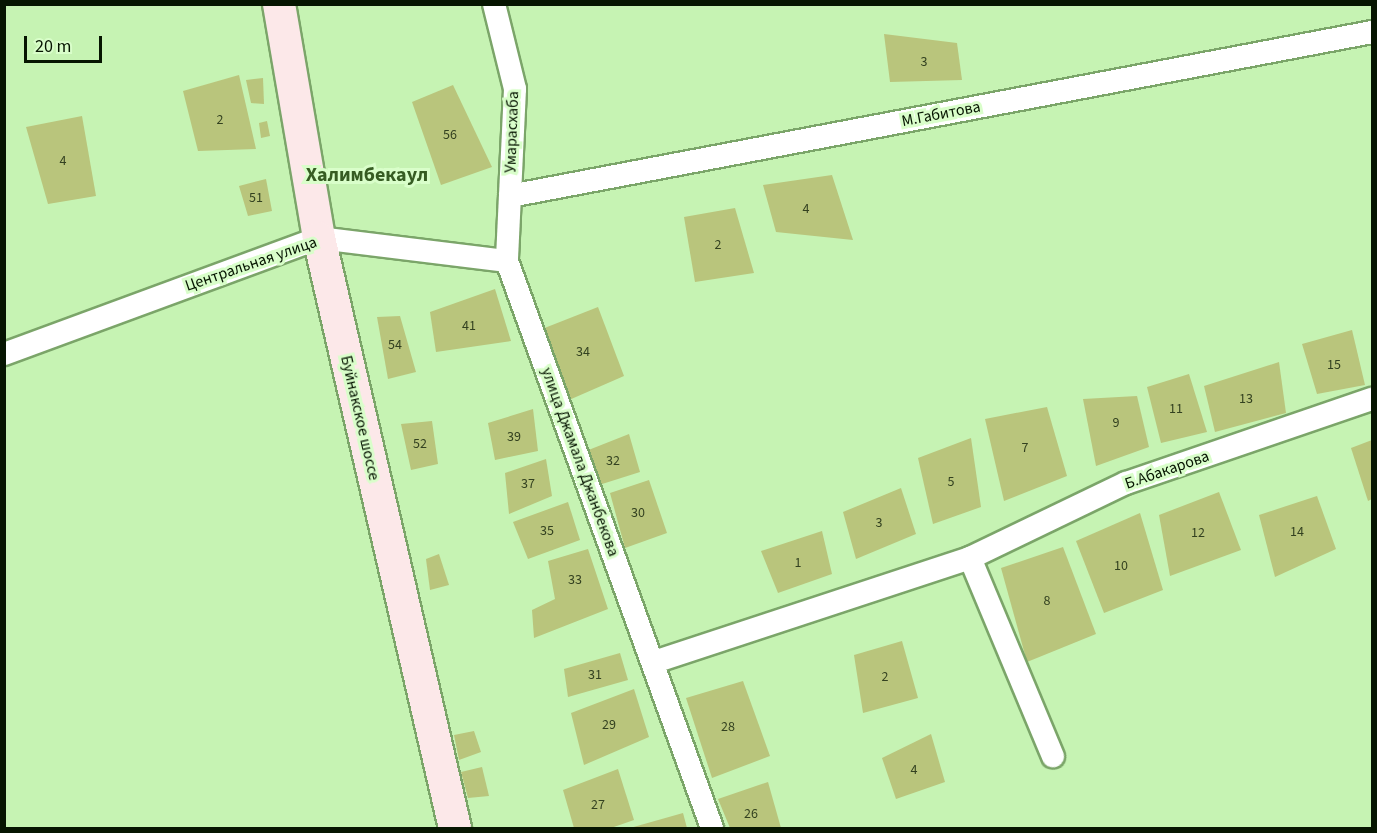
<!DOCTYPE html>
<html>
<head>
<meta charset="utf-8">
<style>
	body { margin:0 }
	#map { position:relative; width:1377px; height:833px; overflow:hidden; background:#c6f3b3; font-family:"Source Sans 3",sans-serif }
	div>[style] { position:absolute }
	.building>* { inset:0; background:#b9c57c }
	.roads { filter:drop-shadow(2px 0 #7ba569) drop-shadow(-2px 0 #7ba569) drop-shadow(0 2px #7ba569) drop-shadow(0 -2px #7ba569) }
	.street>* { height:22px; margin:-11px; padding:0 11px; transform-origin:11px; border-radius:11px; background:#fff }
	.secondary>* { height:32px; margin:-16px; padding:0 16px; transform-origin:16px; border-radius:16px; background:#fce8e9 }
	span { translate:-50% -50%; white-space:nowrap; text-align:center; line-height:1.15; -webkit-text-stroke:6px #d9feca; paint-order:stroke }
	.number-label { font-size:14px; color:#334120 }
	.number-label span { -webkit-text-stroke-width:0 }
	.street-label { font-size:16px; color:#061501 }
	.quarter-label { font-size:20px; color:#365c22; font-weight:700 }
	.frame { position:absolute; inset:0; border:6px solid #061501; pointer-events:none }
	.scale { position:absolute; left:24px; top:36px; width:78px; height:27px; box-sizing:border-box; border:3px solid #061501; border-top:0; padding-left:8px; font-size:18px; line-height:21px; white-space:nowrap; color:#061501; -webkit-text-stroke:4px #d9feca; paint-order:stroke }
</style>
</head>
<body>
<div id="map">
	<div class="building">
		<div style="clip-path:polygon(884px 34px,957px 43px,962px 80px,890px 82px)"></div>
		<div style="clip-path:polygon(239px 75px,256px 149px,198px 151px,183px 91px)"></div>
		<div style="clip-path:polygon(263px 78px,264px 104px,251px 103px,246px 80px)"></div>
		<div style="clip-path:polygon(453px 85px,492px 167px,441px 185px,412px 102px)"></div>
		<div style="clip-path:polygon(82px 116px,96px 196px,48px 204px,26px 127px)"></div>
		<div style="clip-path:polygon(267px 121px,270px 136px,261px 138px,259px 123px)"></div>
		<div style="clip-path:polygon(832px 175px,853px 240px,776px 232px,763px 185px)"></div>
		<div style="clip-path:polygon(266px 179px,272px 211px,248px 216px,239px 186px)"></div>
		<div style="clip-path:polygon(735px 208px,754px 273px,695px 282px,684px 217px)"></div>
		<div style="clip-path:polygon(495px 289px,511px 341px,436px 352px,430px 312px)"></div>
		<div style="clip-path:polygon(598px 307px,624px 376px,569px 400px,542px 329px)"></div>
		<div style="clip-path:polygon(400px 316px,416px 372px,388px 379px,377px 317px)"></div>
		<div style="clip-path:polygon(1352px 330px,1365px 385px,1317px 394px,1302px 344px)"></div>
		<div style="clip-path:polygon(1279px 362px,1286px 413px,1215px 432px,1204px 386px)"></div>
		<div style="clip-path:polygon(1189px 374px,1207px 432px,1161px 443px,1147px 387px)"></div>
		<div style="clip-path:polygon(1137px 396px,1149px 447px,1096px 466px,1083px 399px)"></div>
		<div style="clip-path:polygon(1047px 407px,1067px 476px,1004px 501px,985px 419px)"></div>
		<div style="clip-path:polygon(533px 409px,538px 451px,495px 460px,488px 423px)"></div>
		<div style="clip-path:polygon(432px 421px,438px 464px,411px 470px,401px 424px)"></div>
		<div style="clip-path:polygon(629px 434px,640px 472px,599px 485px,586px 451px)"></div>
		<div style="clip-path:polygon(971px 438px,981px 507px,933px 524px,918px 458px)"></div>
		<div style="clip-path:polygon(1372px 440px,1372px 499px,1368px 501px,1351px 448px)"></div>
		<div style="clip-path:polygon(546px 459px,552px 496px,509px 514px,505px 473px)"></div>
		<div style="clip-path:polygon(649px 480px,667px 533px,625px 548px,610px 493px)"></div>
		<div style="clip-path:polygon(901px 488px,916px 534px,856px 559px,843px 512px)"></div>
		<div style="clip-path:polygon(1219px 492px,1241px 550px,1170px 576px,1159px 515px)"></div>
		<div style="clip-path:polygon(1317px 496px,1336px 549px,1275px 577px,1259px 515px)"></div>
		<div style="clip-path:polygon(568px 502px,580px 540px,528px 559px,513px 522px)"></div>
		<div style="clip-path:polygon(1140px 513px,1163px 590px,1104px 613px,1076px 541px)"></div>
		<div style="clip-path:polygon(822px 531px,832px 574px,778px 593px,761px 551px)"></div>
		<div style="clip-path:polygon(1063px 547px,1096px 634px,1027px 662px,1001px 568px)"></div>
		<div style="clip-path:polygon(588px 549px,608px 609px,534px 638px,532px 610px,555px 599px,548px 561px)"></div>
		<div style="clip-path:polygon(439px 554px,449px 585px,430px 590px,426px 559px)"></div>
		<div style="clip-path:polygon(902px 641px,918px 698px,863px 713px,854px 655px)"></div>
		<div style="clip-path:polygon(620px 653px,628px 680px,568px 697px,564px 669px)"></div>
		<div style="clip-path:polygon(743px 681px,770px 756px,712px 778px,686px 698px)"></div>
		<div style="clip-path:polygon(634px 689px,649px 737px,584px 765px,571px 713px)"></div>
		<div style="clip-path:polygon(474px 731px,481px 752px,459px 760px,454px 735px)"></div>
		<div style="clip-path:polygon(931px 734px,945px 782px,896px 799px,882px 758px)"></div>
		<div style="clip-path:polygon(482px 767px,489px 796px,468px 798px,461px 772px)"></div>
		<div style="clip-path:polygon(618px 769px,634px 820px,611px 828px,574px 828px,563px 790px)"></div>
		<div style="clip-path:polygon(768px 782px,781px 828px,730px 828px,718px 799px)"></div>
		<div style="clip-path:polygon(683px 813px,687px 828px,630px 828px)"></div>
	</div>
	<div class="roads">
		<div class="street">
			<div style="left:494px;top:4px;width:88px;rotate:76.1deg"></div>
			<div style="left:515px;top:89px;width:172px;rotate:92.7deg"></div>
			<div style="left:507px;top:261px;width:603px;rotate:70.12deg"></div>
			<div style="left:510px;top:196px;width:877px;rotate:-10.77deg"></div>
			<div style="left:4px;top:354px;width:336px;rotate:-20.2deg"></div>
			<div style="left:319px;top:238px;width:189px;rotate:7deg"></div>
			<div style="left:970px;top:558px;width:215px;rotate:67.3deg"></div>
			<div style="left:654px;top:662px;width:333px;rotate:-18.2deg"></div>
			<div style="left:970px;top:558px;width:173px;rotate:-25.7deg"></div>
			<div style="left:1126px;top:483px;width:260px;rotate:-18.9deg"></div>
		</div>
		<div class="secondary">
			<div style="left:279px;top:4px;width:237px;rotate:80.3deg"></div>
			<div style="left:319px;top:238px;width:605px;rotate:77.02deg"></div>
		</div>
	</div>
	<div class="number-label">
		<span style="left:924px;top:62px">3</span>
		<span style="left:220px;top:120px">2</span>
		<span style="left:450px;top:135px">56</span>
		<span style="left:63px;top:161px">4</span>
		<span style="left:256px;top:198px">51</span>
		<span style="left:806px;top:209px">4</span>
		<span style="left:718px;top:245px">2</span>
		<span style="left:469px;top:326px">41</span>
		<span style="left:395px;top:345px">54</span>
		<span style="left:583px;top:352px">34</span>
		<span style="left:1334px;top:365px">15</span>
		<span style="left:1246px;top:399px">13</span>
		<span style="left:1176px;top:409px">11</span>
		<span style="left:1116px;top:423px">9</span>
		<span style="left:514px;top:437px">39</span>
		<span style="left:420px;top:444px">52</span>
		<span style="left:1025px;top:448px">7</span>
		<span style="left:613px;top:461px">32</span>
		<span style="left:951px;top:482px">5</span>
		<span style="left:528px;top:484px">37</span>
		<span style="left:638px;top:513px">30</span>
		<span style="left:879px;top:523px">3</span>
		<span style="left:547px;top:531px">35</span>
		<span style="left:1297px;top:532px">14</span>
		<span style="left:1198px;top:533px">12</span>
		<span style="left:798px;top:563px">1</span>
		<span style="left:1121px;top:566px">10</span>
		<span style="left:575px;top:580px">33</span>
		<span style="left:1047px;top:601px">8</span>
		<span style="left:595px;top:675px">31</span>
		<span style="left:885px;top:677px">2</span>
		<span style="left:609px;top:725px">29</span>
		<span style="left:728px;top:727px">28</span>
		<span style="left:914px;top:770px">4</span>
		<span style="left:598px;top:805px">27</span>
		<span style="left:751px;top:814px">26</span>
	</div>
	<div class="street-label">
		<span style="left:941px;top:114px;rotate:-11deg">М.Габитова</span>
		<span style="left:512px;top:132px;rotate:-88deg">Умарасхаба</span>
		<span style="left:251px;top:264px;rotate:-19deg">Центральная улица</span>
		<span style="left:360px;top:418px;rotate:77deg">Буйнакское шоссе</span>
		<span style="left:580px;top:462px;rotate:70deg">улица Джамала Джанбекова</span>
		<span style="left:1167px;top:470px;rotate:-19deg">Б.Абакарова</span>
	</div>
	<div class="quarter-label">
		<span style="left:367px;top:175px">Халимбекаул</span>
	</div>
	<div class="frame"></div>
	<div class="scale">20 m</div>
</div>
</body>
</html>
